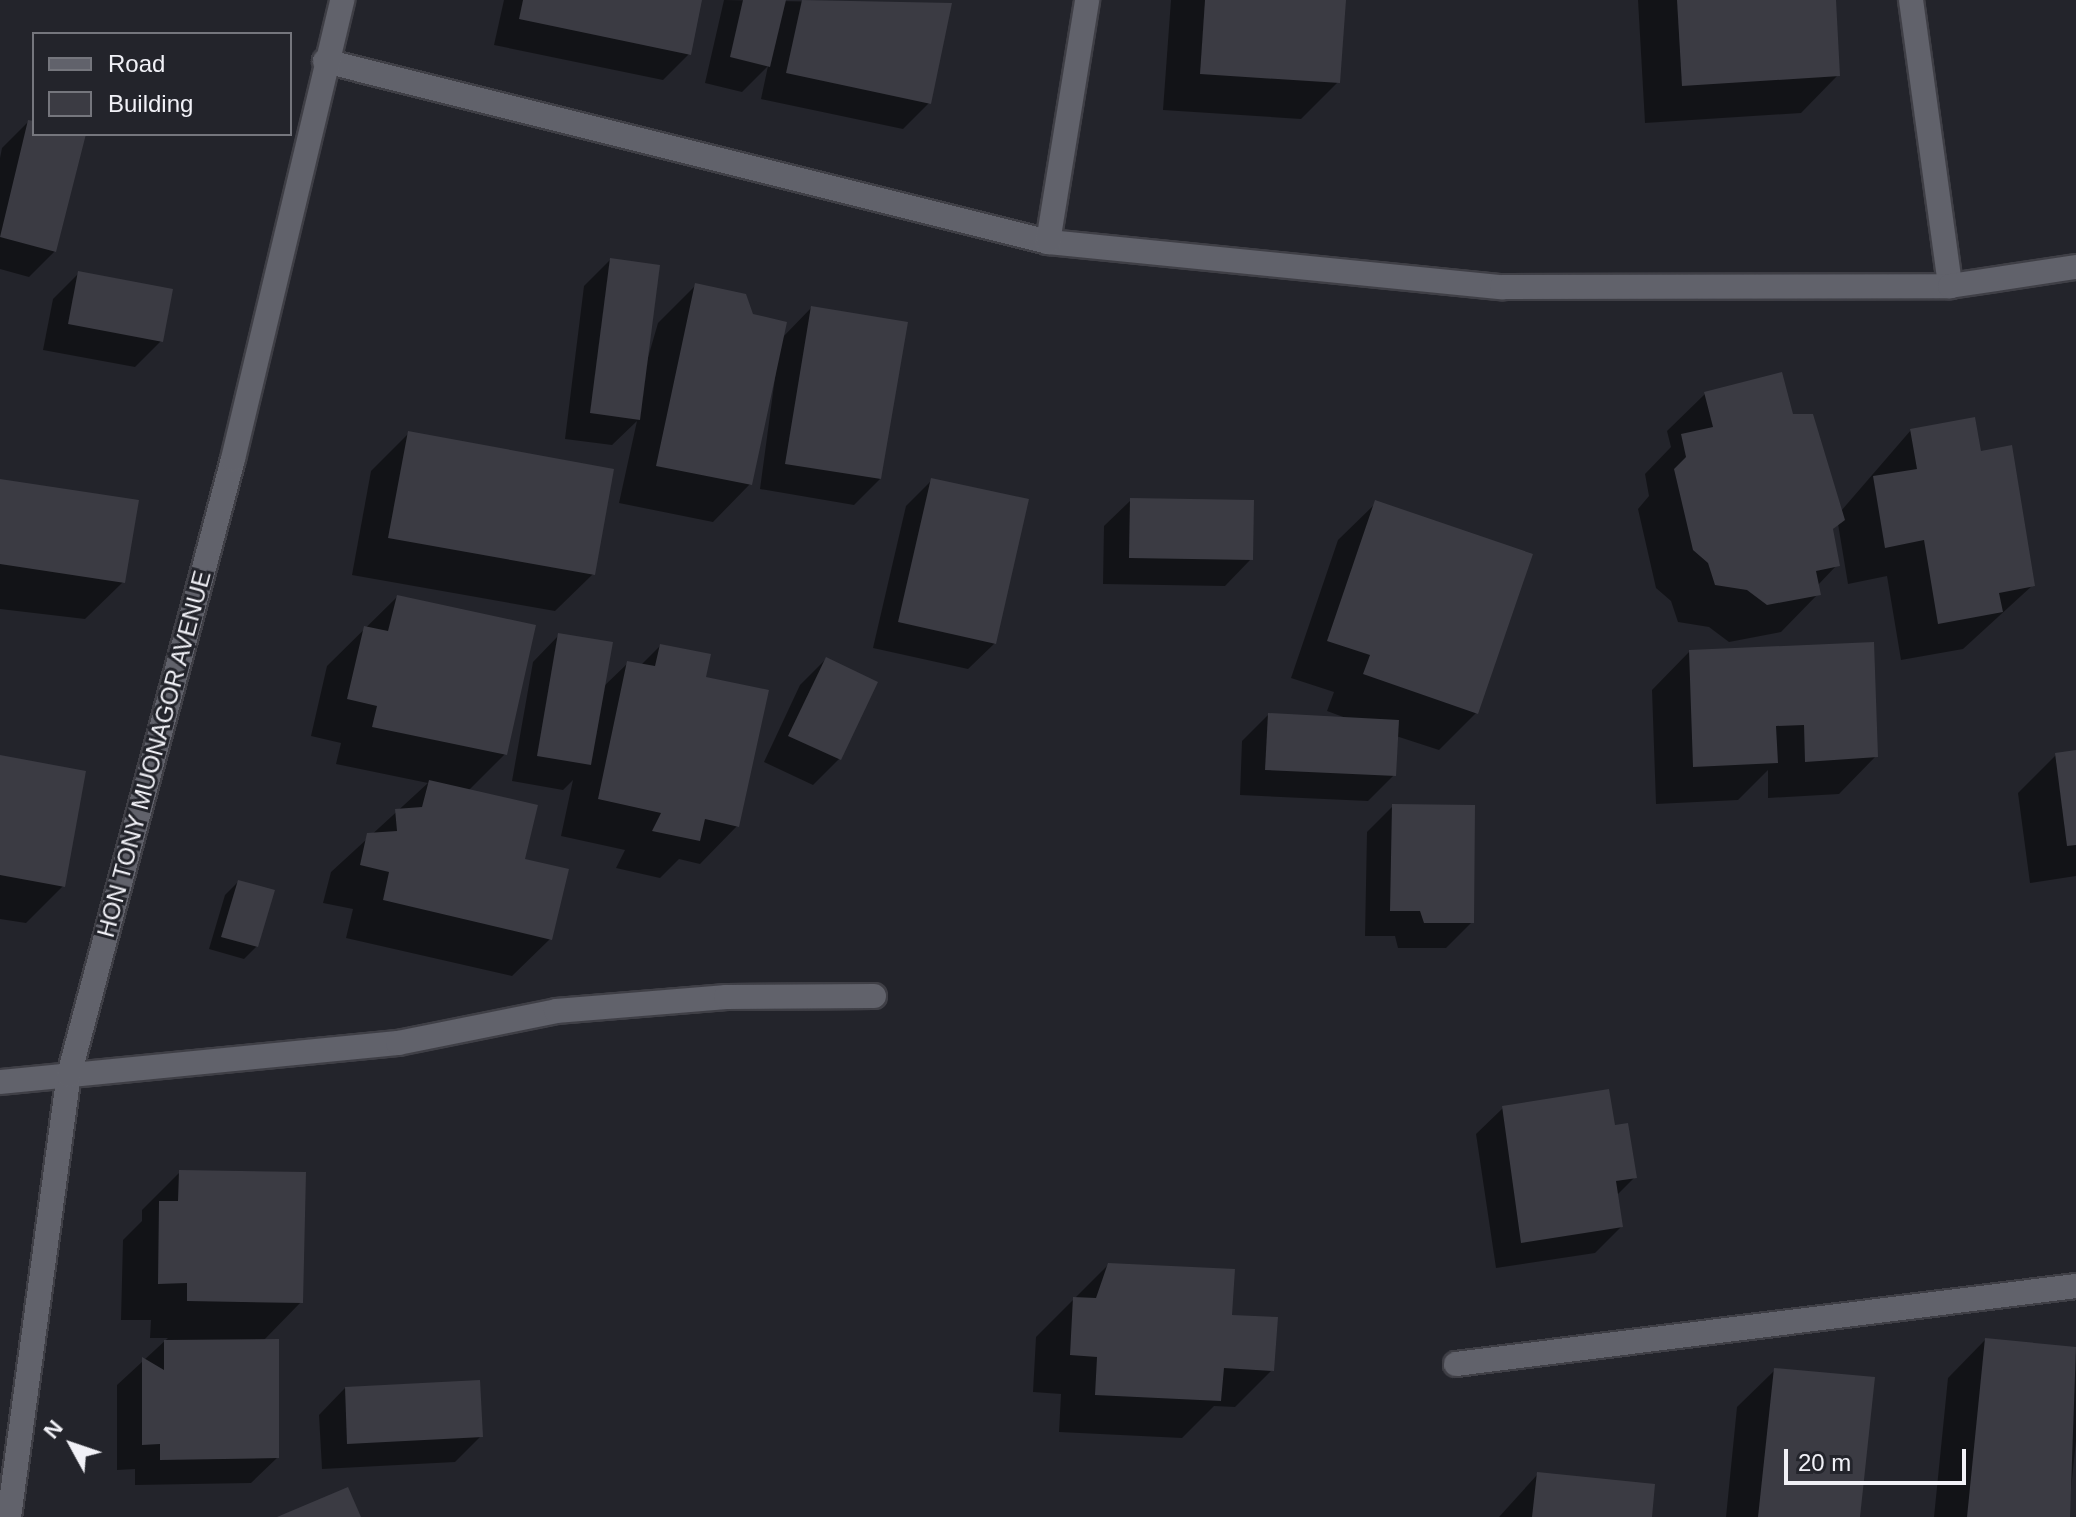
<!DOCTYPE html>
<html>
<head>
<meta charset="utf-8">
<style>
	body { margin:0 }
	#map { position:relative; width:2076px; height:1517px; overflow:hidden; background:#23242b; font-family:Helvetica,sans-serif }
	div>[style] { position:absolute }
	.shadow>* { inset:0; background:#0007 }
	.building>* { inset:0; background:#3b3b43 }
	.roads { filter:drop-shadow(2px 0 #3f3f46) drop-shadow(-2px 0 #3f3f46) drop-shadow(0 2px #3f3f46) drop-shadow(0 -2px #3f3f46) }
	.minor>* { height:24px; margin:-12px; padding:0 12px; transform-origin:12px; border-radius:12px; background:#61626b }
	span { translate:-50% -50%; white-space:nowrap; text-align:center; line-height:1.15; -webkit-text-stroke:6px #23242b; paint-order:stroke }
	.street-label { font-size:24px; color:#f1f1f7 }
	.legend { position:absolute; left:32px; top:32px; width:260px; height:104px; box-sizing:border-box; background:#23242b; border:2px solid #75767d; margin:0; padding:10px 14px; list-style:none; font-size:24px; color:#f1f1f7 }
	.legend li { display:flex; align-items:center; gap:16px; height:40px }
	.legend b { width:40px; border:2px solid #75767d }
	.north { position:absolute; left:32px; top:1405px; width:80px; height:80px; -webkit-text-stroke:6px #23242b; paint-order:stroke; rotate:310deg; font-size:22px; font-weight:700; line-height:32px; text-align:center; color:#f1f1f7 }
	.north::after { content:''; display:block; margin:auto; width:28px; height:36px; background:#f1f1f7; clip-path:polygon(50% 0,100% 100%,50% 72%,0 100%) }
	.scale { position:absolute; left:1784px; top:1449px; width:182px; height:36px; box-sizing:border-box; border:4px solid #f1f1f7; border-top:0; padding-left:10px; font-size:24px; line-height:28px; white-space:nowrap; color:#f1f1f7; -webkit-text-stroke:6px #23242b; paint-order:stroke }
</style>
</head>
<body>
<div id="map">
	<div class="shadow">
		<div style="clip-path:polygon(504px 0,700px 0,689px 54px,663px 80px,494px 45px)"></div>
		<div style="clip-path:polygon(724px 0,950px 4px,929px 103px,903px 129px,761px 99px,768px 66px,742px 92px,705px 83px)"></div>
		<div style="clip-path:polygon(1171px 0,1344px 0,1338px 82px,1301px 119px,1163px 110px)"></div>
		<div style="clip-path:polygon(1638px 0,1834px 0,1838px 75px,1801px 113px,1645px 123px)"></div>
		<div style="clip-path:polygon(28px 122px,34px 123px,34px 134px,80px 134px,55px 251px,29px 277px,0 269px,0 158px,2px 148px)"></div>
		<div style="clip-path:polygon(610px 260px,645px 368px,658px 323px,695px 286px,782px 338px,811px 308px,880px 479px,854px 505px,760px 489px,779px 348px,750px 484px,713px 522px,619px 503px,637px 421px,612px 445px,565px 439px,584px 286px)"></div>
		<div style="clip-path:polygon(79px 273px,161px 341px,135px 367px,43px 350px,53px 299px)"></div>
		<div style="clip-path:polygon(1705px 394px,1791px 416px,1841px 511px,1911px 430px,1979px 453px,2033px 585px,1963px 649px,1901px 660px,1887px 576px,1848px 584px,1838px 524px,1831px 531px,1837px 565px,1817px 586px,1818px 594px,1781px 632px,1729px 642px,1709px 627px,1678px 622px,1671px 601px,1656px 588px,1638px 509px,1649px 496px,1645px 474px,1671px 447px,1667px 431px)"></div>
		<div style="clip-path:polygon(409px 433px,593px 574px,555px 611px,352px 575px,371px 471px)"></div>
		<div style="clip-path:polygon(932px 480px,995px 643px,968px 669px,873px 648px,906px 506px)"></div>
		<div style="clip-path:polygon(0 481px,123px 582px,85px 619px,0 609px)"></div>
		<div style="clip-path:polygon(1131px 500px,1251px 559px,1225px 586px,1103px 584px,1104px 526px)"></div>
		<div style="clip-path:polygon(1376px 503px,1476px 713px,1439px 750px,1396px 736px,1394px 775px,1368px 801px,1240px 795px,1242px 741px,1268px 715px,1346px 718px,1327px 711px,1334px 692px,1291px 678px,1338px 540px)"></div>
		<div style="clip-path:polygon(397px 597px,505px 754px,468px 791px,523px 860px,550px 939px,512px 976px,346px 938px,353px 909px,323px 903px,331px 872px,428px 783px,336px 764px,341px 743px,311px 736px,327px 666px)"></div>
		<div style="clip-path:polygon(559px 635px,602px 688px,628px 663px,641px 665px,660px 646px,704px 679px,737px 826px,700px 864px,679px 859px,660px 878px,616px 868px,625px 850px,561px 836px,573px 780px,563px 790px,512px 781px,533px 662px)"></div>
		<div style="clip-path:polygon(1689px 652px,1876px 756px,1839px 794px,1768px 798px,1768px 770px,1738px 800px,1656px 804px,1652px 690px)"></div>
		<div style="clip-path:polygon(826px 659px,839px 759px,813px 785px,764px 762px,800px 685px)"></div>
		<div style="clip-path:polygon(2076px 752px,2076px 876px,2030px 883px,2018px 793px,2056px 755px)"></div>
		<div style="clip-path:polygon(0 757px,63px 886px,26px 923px,0 919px)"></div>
		<div style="clip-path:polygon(1393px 806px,1472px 922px,1446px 948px,1398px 948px,1395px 936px,1365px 936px,1367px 832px)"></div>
		<div style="clip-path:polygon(238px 882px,257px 946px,244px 959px,209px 949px,225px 895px)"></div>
		<div style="clip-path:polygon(1503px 1108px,1613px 1127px,1635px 1177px,1616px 1196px,1621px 1227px,1595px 1253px,1496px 1268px,1476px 1134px)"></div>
		<div style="clip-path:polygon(180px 1172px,301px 1302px,262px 1342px,278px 1457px,251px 1483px,135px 1485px,135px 1469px,117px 1470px,117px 1385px,168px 1338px,150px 1338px,151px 1320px,121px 1320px,123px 1240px,142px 1221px,142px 1210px)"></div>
		<div style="clip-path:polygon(1108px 1265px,1230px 1317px,1272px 1370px,1235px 1407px,1214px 1406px,1182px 1438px,1059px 1432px,1061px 1394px,1033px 1392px,1036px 1337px)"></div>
		<div style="clip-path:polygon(1985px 1340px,2076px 1349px,2076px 1441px,2068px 1517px,1934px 1517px,1948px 1378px)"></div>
		<div style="clip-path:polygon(1775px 1370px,1858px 1517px,1726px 1517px,1737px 1407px)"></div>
		<div style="clip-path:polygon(345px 1388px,481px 1436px,455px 1462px,322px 1469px,319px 1415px)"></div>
		<div style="clip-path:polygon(1537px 1475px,1650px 1517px,1499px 1517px)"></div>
	</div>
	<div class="building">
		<div style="clip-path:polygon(523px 0,702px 0,691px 55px,519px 19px)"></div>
		<div style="clip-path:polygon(743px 0,786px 0,770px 67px,730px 57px)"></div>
		<div style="clip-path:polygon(802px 0,952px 3px,931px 104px,786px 73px)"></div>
		<div style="clip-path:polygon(1205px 0,1346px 0,1340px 83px,1200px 74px)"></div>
		<div style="clip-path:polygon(1677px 0,1836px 0,1840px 76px,1682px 86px)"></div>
		<div style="clip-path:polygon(28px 120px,34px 121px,34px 134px,86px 134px,56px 252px,0 237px)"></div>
		<div style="clip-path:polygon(610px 258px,660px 265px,640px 420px,590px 413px)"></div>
		<div style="clip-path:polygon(78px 271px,173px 289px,163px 342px,68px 324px)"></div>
		<div style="clip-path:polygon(695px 283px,746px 294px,753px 314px,787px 322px,752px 485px,656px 466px)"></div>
		<div style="clip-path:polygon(811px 306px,908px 322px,881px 479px,785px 464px)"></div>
		<div style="clip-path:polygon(1782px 372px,1793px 414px,1813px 414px,1845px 520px,1833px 529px,1840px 566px,1816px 571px,1821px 595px,1767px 605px,1747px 590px,1715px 585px,1708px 563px,1693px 550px,1674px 469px,1686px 457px,1681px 434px,1713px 427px,1704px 392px)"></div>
		<div style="clip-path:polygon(1975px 417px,1981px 451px,2012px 445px,2035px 586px,1999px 593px,2003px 612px,1938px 624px,1924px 540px,1885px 548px,1873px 476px,1917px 469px,1910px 429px)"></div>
		<div style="clip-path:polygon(408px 431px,614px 469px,595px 575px,388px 538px)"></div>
		<div style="clip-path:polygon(931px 478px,1029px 499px,996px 644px,898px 622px)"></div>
		<div style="clip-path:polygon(0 479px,139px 500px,125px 583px,0 564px)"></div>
		<div style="clip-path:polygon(1130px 498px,1254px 500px,1253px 560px,1129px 558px)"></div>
		<div style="clip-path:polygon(1375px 500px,1533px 554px,1478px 714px,1363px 674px,1370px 655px,1327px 641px)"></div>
		<div style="clip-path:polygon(397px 595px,536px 625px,507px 755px,372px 727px,377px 706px,347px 699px,364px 626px,388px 631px)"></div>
		<div style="clip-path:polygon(558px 633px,613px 642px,591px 765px,537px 756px)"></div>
		<div style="clip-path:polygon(1874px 642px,1878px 757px,1805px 762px,1804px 725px,1776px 726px,1778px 763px,1693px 767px,1689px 650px)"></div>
		<div style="clip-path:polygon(660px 644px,711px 654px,706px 677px,769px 690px,739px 827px,705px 819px,700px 841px,652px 831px,661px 813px,598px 799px,627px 661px,655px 666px)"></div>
		<div style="clip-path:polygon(826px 657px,878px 682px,841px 760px,788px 736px)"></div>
		<div style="clip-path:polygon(1268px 713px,1399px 720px,1396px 776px,1265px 770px)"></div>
		<div style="clip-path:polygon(2076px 750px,2076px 845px,2067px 846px,2055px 753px)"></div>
		<div style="clip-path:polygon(0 755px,86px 771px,65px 887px,0 875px)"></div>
		<div style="clip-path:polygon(429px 780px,538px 805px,525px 859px,569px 869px,552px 940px,383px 900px,389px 872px,360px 865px,367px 833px,397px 831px,395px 809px,422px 807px)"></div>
		<div style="clip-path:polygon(1392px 804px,1475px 805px,1474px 923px,1424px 923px,1420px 911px,1390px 911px)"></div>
		<div style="clip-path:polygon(238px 880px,275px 890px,258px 947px,221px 937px)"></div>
		<div style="clip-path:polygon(1609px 1089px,1615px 1125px,1628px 1123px,1637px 1178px,1616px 1181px,1623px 1227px,1521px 1243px,1502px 1106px)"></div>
		<div style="clip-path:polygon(179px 1170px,306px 1172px,303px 1303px,187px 1301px,187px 1283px,158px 1284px,159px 1201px,178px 1201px)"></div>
		<div style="clip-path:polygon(1108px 1263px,1235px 1269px,1232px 1315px,1278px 1317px,1274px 1371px,1224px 1368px,1221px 1401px,1095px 1395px,1097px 1357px,1070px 1355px,1073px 1297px,1096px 1298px)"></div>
		<div style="clip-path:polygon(1985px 1338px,2076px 1347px,2070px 1517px,1967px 1517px)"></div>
		<div style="clip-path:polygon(279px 1339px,279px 1458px,160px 1460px,160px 1444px,142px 1445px,142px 1357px,164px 1370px,164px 1340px)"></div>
		<div style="clip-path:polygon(1774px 1368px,1875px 1377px,1860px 1517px,1758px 1517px)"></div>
		<div style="clip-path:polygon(480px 1380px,483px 1437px,347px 1444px,345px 1387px)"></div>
		<div style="clip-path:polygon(1537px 1472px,1655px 1484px,1652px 1517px,1532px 1517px)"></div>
		<div style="clip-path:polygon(348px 1487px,361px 1517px,277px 1517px)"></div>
	</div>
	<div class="roads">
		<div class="minor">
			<div style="left:1911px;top:0;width:289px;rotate:82.2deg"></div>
			<div style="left:325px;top:61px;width:745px;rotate:14.05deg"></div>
			<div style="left:1048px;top:242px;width:456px;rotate:5.7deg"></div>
			<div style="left:1502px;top:287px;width:448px;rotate:-0.1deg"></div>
			<div style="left:1950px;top:286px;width:127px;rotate:-8.6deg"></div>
			<div style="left:1048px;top:242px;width:245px;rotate:-80.8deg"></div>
			<div style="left:0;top:1082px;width:400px;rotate:-5.6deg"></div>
			<div style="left:398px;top:1043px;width:161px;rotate:-11.4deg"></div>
			<div style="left:556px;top:1011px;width:171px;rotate:-4.7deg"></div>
			<div style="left:726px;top:997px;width:148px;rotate:-0.4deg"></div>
			<div style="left:1456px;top:1364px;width:625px;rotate:-7.17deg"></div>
			<div style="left:9px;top:1517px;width:446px;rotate:-82.3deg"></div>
			<div style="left:69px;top:1075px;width:637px;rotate:-75.09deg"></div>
			<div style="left:233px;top:459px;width:472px;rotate:-76.6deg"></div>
		</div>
	</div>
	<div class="street-label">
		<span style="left:154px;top:754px;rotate:-75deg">HON TONY MUONAGOR AVENUE</span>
	</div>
	<ul class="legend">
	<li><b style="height:10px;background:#61626b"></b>Road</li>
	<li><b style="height:22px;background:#3b3b43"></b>Building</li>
	</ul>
	<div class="north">N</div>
	<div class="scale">20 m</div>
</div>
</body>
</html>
